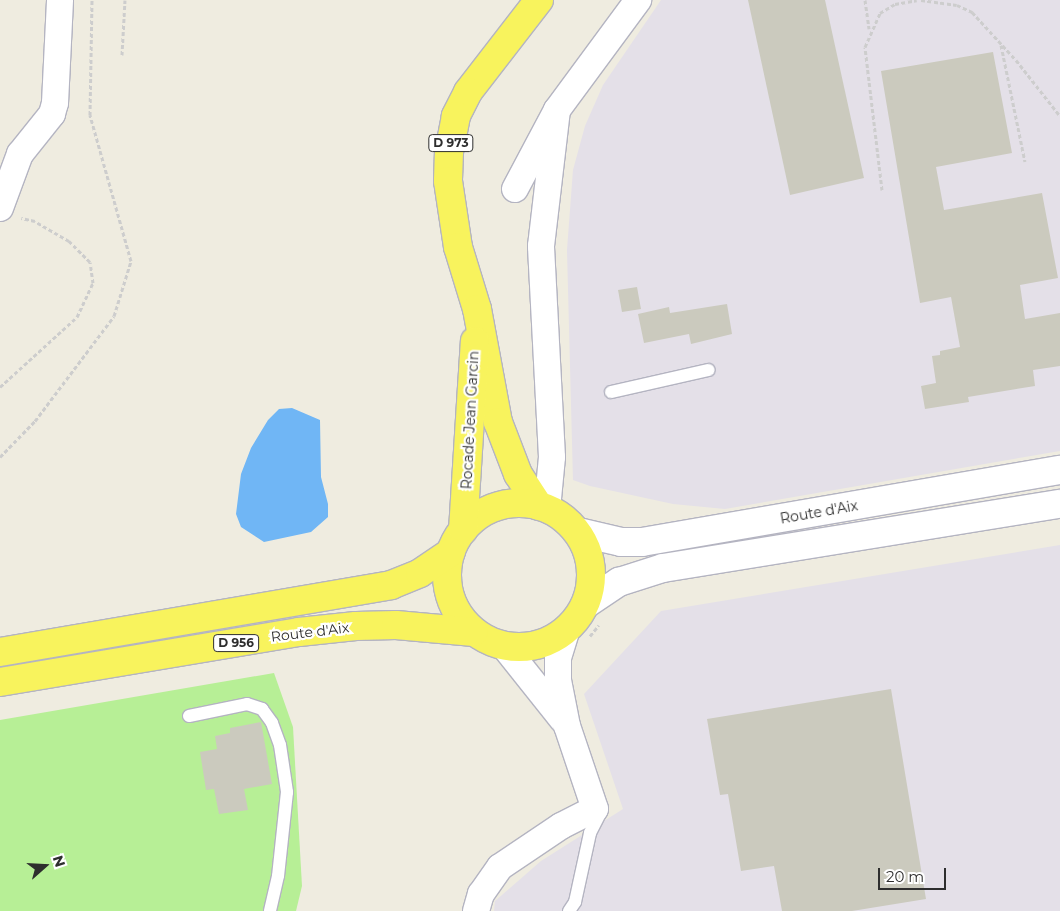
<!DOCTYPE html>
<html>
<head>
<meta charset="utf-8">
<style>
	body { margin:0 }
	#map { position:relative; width:1060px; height:911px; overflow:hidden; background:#efece0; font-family:Montserrat,sans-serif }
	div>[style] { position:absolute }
	.industrial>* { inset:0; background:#e4e0e8 }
	.pitch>* { inset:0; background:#b7ef96 }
	.water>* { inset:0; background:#70b6f5 }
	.building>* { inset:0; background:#cbcabe }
	.path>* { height:3px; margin-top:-1.5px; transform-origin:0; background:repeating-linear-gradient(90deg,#cdcdcd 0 4px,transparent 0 6.5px) }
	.roads { filter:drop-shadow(1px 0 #b4b4c1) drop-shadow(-1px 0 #b4b4c1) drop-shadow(0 1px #b4b4c1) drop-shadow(0 -1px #b4b4c1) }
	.service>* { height:12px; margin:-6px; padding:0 6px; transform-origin:6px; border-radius:6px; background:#fff }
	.minor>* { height:26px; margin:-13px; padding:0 13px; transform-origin:13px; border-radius:13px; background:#fff }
	.secondary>* { height:28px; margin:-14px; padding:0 14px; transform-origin:14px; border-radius:14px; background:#fff }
	.primary>* { height:28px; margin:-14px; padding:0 14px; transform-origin:14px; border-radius:14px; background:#f8f35d }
	.primary>.ring { margin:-14px; padding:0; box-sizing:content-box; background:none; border:28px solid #f8f35d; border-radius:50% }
	span { translate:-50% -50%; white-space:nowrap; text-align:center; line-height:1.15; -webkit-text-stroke:4.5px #fff; paint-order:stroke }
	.shield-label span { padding:1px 4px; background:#fff; border:1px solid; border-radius:4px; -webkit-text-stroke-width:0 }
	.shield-label { font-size:12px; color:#2e2e2e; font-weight:700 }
	.street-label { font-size:14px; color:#2e2e2e }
	.north { position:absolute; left:20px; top:841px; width:50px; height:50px; -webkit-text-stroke:4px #fff; paint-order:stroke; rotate:71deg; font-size:14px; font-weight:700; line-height:20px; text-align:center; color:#2e2e2e }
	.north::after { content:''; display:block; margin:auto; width:18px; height:22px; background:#2e2e2e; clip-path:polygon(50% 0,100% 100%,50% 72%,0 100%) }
	.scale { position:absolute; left:878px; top:868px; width:68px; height:22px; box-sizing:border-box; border:2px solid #2e2e2e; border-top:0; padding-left:6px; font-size:15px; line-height:18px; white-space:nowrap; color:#2e2e2e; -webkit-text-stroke:4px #fff; paint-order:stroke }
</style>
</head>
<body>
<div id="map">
	<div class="industrial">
		<div style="clip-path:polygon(661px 0,1060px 0,1060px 451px,725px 509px,673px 504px,590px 486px,573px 480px,567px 250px,573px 170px,585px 126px,603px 85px)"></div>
		<div style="clip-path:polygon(1060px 545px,1060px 911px,494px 911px,495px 901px,541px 861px,623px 809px,584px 694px,661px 611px)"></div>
	</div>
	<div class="pitch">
		<div style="clip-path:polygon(274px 673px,293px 727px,302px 886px,296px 911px,0 911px,0 720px)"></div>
	</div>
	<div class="water">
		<div style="clip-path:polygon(292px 408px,320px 420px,321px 477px,328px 504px,328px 517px,311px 532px,264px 542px,241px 527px,236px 514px,241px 474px,251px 448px,268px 420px,279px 409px)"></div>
	</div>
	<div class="building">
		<div style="clip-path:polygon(748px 0,825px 0,864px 178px,790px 195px)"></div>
		<div style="clip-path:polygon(993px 52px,1012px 153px,936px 167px,944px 210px,1042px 193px,1058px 278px,1020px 285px,1025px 319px,1060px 313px,1060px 366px,1033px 370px,1035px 386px,968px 397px,969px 402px,925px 409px,921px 386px,936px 383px,932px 356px,940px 355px,940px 351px,960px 347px,951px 297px,920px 303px,881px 71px)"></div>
		<div style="clip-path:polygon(637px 287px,641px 309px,622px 312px,618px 290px)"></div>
		<div style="clip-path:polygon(727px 304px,732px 334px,691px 344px,689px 334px,644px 343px,638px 314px,669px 307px,670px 313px)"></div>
		<div style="clip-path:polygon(891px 689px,926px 899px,852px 911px,782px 911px,774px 866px,741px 871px,728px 794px,720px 795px,707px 719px)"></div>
		<div style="clip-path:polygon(261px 722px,272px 784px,244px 789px,248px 810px,219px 814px,214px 789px,206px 790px,200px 752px,217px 749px,215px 736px,230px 733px,230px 728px)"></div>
	</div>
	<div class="path">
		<div style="left:865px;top:0;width:29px;rotate:82deg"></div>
		<div style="left:921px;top:0;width:36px;rotate:8deg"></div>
		<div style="left:957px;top:5px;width:17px;rotate:25deg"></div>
		<div style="left:972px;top:12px;width:65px;rotate:47.5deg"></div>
		<div style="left:1016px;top:60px;width:71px;rotate:51.8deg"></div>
		<div style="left:1001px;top:45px;width:119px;rotate:78.4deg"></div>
		<div style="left:122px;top:55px;width:55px;rotate:-86.9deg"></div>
		<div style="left:882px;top:190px;width:144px;rotate:-96.8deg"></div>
		<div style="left:865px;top:47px;width:37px;rotate:-66deg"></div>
		<div style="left:880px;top:13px;width:17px;rotate:-31deg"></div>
		<div style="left:895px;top:4px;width:22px;rotate:-10deg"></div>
		<div style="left:0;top:387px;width:104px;rotate:-42.3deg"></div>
		<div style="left:77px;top:317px;width:38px;rotate:-65deg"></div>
		<div style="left:93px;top:283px;width:21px;rotate:-98deg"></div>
		<div style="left:90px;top:262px;width:30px;rotate:-135deg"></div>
		<div style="left:69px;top:241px;width:39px;rotate:-150deg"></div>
		<div style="left:35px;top:221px;width:14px;rotate:-168deg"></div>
		<div style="left:0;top:457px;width:50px;rotate:-45.8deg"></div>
		<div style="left:35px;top:421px;width:131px;rotate:-53deg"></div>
		<div style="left:114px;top:316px;width:58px;rotate:-72.8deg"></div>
		<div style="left:131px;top:261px;width:152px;rotate:-105.7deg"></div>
		<div style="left:90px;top:115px;width:115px;rotate:-89deg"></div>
		<div style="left:590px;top:636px;width:14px;rotate:-51deg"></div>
	</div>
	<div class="roads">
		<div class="service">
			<div style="left:611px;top:392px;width:100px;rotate:-12.7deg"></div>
			<div style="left:189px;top:716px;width:59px;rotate:-11.7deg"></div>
			<div style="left:247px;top:704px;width:16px;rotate:18deg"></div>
			<div style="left:262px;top:709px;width:17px;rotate:54deg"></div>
			<div style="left:272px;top:723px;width:23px;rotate:70deg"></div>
			<div style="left:280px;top:745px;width:48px;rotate:81.5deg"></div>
			<div style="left:287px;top:792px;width:84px;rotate:96.1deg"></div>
			<div style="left:278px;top:876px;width:36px;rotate:103deg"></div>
			<div style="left:569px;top:911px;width:11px;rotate:-56deg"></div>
			<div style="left:575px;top:902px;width:71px;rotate:-77.7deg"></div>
			<div style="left:590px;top:833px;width:20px;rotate:-63deg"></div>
		</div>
		<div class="minor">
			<div style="left:515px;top:189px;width:89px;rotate:-62deg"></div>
			<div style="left:557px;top:110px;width:137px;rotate:-53.6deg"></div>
			<div style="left:0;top:208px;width:58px;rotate:-69.7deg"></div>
			<div style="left:20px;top:154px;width:51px;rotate:-51.3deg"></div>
			<div style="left:52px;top:114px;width:11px;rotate:-75deg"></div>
			<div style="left:55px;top:103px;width:103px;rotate:-87.2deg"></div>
			<div style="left:547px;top:509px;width:52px;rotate:-84.5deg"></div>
			<div style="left:552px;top:457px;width:211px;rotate:-93deg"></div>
			<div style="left:541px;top:246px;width:137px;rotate:-83.3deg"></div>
			<div style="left:504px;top:646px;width:93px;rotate:51.5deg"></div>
			<div style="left:476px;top:911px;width:18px;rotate:-74deg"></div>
			<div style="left:481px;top:894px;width:33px;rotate:-55deg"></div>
			<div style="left:500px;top:867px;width:73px;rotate:-33.9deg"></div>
			<div style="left:561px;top:826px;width:38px;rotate:-27deg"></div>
			<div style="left:595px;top:809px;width:88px;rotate:-108.6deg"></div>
			<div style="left:567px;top:726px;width:47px;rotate:-101.1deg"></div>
			<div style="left:558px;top:680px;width:22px;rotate:-90deg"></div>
			<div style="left:558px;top:658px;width:27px;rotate:-73deg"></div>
		</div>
		<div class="secondary">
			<div style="left:578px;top:532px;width:44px;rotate:13.1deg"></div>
			<div style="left:621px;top:542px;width:21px"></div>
			<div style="left:642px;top:542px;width:424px;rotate:-9.8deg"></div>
			<div style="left:586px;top:604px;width:40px;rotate:-34deg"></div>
			<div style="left:619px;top:582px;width:46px;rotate:-17.7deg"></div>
			<div style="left:663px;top:568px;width:402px;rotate:-9.2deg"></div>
		</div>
		<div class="primary">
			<div style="left:539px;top:0;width:116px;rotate:127.7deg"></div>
			<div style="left:468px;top:92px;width:27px;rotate:117deg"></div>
			<div style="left:456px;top:116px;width:36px;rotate:101deg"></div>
			<div style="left:449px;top:151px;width:30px;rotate:92deg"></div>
			<div style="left:448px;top:181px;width:67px;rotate:81.4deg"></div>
			<div style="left:458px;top:247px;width:65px;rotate:73deg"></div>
			<div style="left:477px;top:309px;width:115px;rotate:79.5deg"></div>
			<div style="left:498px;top:422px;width:56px;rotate:69deg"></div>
			<div style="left:518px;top:474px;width:38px;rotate:57deg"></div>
			<div class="ring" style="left:447px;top:503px;width:116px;height:116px"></div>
			<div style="left:463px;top:530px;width:189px;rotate:-86.4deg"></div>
			<div style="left:0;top:652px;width:397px;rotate:-9.7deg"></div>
			<div style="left:391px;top:585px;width:31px;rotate:-22deg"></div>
			<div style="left:420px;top:573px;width:37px;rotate:-34deg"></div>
			<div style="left:0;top:682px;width:303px;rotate:-9.5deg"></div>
			<div style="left:299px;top:632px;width:57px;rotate:-6deg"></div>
			<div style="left:356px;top:626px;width:40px;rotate:-1.4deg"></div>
			<div style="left:396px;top:625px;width:78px;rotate:5.1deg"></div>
		</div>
	</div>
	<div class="shield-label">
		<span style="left:451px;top:143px">D 973</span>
		<span style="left:236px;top:643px">D 956</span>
	</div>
	<div class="street-label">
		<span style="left:470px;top:420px;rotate:-87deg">Rocade Jean Garcin</span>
		<span style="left:819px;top:512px;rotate:-10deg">Route d'Aix</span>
		<span style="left:310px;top:632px;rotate:-7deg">Route d'Aix</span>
	</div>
	<div class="north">N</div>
	<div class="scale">20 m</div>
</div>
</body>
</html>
